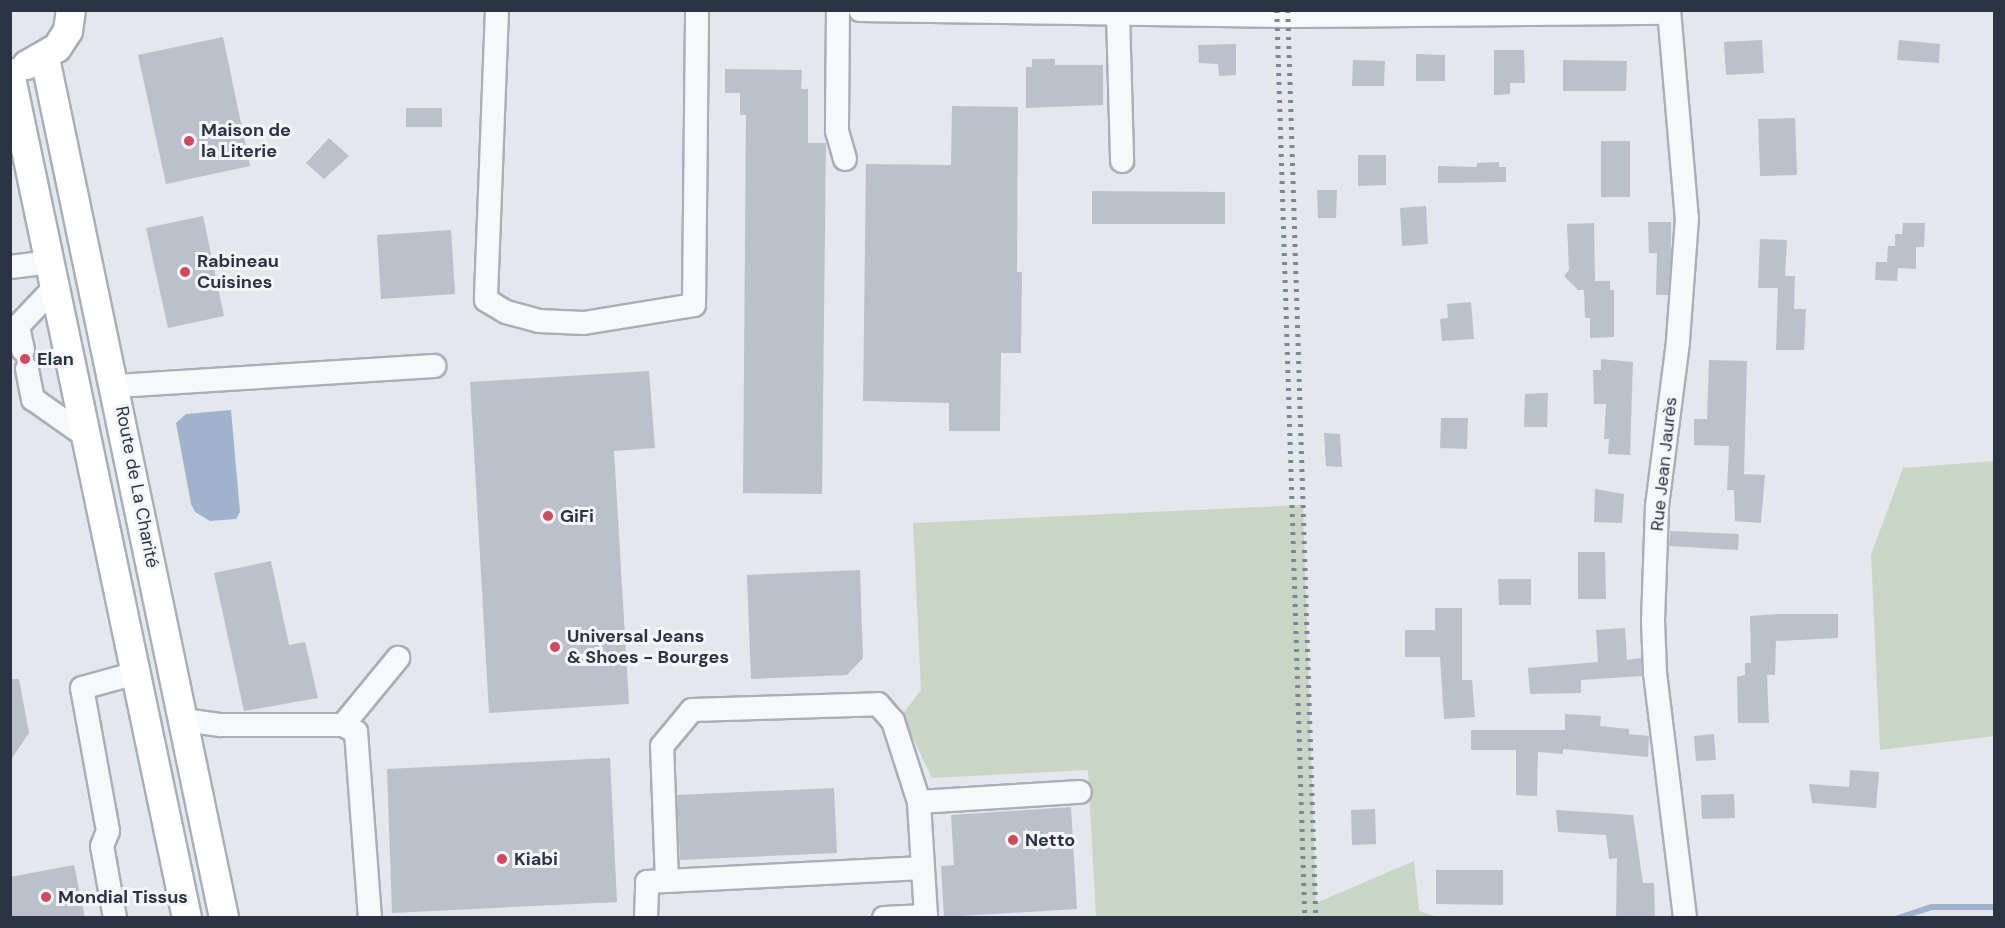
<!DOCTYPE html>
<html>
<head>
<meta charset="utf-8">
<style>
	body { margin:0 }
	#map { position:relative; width:2005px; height:928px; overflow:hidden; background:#e4e7ec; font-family:"DM Sans",sans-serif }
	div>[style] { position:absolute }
	.green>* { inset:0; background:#c9d6c5 }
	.water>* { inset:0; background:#9fb4cc }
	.stream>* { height:6px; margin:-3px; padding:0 3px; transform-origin:3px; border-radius:3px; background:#9fb4cc }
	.building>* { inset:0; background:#bbc0ca }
	.roads { filter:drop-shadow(2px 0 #a9aeb7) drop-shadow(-2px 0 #a9aeb7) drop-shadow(0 2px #a9aeb7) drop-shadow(0 -2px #a9aeb7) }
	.minor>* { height:22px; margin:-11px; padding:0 11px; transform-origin:11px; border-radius:11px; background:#f7f8fa }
	.major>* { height:28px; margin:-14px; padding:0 14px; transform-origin:14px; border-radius:14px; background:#fff }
	.rail>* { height:4.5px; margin-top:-2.25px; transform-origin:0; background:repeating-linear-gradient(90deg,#7d8696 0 3px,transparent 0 9px) }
	.dots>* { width:16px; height:16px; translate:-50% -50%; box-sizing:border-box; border:3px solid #f4f6f9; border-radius:50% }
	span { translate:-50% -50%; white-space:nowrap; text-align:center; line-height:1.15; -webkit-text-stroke:6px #f4f6f9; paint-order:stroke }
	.poi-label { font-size:18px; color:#2b3445; font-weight:700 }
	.left { translate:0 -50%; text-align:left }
	.street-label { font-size:18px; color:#2b3445 }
	.frame { position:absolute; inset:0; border:12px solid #2b3445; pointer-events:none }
</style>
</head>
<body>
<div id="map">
	<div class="green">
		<div style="clip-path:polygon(1994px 461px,1994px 736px,1880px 750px,1871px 555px,1903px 468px)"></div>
		<div style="clip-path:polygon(1303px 505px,1316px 903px,1414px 861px,1419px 911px,1438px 917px,1096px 917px,1088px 770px,932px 778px,902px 715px,921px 690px,913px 523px)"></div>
	</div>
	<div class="water">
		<div style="clip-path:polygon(231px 410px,240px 512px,236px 519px,210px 521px,195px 512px,191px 504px,176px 423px,186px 414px)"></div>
	</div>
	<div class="stream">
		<div style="left:1898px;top:918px;width:36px;rotate:-18deg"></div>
		<div style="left:1932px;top:907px;width:62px"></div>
	</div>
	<div class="building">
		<div style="clip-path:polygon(223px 37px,250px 166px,166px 184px,138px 55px)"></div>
		<div style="clip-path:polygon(1762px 40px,1764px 73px,1726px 75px,1724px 42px)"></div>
		<div style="clip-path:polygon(1899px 40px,1940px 44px,1939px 63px,1897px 60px)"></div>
		<div style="clip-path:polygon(1236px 44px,1236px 75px,1219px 76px,1218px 64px,1199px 63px,1198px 45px)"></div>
		<div style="clip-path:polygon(1494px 50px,1524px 50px,1525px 83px,1510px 83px,1510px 94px,1494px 95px)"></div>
		<div style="clip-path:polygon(1416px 54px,1445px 55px,1445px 81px,1416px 81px)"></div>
		<div style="clip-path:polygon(1032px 59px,1055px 59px,1055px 65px,1103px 65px,1103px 105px,1026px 108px,1026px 67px,1032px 67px)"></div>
		<div style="clip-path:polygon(1353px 60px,1385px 61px,1384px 86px,1352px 86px)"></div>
		<div style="clip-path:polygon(1563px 60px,1627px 61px,1626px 91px,1563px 91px)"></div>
		<div style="clip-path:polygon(725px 69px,802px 70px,801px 89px,808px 89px,808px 143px,826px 143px,822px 494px,743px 493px,746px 115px,740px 115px,740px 93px,725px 93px)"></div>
		<div style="clip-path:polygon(952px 106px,1018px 107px,1017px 272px,1022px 272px,1021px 353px,1001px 353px,1000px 431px,949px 431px,949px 403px,863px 401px,866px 164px,951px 165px)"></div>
		<div style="clip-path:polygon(406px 108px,442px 108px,442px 127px,406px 127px)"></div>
		<div style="clip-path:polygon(1795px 118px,1797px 175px,1760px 176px,1758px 119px)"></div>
		<div style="clip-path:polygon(329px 138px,349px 156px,324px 179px,306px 163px)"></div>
		<div style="clip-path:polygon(1601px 141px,1630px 141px,1630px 197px,1601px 197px)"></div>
		<div style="clip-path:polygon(1358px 155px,1386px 155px,1386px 185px,1358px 186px)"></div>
		<div style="clip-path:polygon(1499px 162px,1499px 167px,1506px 167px,1506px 182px,1438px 183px,1438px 166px,1477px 167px,1477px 163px)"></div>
		<div style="clip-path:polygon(1317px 190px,1337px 190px,1336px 218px,1318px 218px)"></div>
		<div style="clip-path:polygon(1092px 191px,1225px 192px,1225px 224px,1092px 224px)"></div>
		<div style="clip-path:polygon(1426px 206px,1428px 244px,1402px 246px,1400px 208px)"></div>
		<div style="clip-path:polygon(203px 216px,224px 316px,168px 328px,146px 228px)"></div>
		<div style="clip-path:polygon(1648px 222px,1671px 222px,1671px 254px,1649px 253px)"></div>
		<div style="clip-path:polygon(1594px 223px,1595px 281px,1610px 281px,1610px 290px,1614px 290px,1614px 337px,1590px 338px,1590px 318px,1585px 318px,1584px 290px,1578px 290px,1564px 276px,1569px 270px,1567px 224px)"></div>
		<div style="clip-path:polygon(1903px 223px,1925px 223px,1924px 247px,1916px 247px,1916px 269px,1898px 268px,1897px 281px,1875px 280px,1876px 262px,1887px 262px,1888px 246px,1895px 246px,1895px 234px,1902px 234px)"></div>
		<div style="clip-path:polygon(451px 230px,455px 294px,381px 299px,377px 235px)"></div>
		<div style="clip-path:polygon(1760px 239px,1787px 240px,1785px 276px,1795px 276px,1794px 309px,1806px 309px,1804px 350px,1776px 350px,1778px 288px,1758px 288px)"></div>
		<div style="clip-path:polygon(1657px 253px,1671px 254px,1668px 295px,1656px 295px)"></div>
		<div style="clip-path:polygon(1471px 302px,1474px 339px,1442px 341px,1440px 319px,1448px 318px,1447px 304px)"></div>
		<div style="clip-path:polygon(1601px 359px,1633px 362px,1630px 455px,1608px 454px,1609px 439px,1604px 439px,1606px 404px,1594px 404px,1593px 370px,1601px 370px)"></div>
		<div style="clip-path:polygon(1709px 360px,1747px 361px,1744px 474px,1765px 475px,1761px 523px,1735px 521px,1734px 490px,1727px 490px,1729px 446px,1694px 445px,1694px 419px,1707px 419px)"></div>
		<div style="clip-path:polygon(649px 371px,655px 448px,614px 451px,629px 704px,489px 713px,470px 382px)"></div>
		<div style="clip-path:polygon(1548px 393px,1547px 427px,1524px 427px,1525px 394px)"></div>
		<div style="clip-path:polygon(1441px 418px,1468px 418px,1467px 449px,1440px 448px)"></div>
		<div style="clip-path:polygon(1324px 433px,1340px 434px,1342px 467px,1326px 466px)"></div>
		<div style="clip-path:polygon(1595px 489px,1624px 494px,1622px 523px,1594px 522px)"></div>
		<div style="clip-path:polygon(1670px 531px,1739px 534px,1738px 550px,1669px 546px)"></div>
		<div style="clip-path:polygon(1578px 552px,1605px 552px,1606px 599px,1578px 599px)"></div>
		<div style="clip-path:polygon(271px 561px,289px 645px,305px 642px,318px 698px,244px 711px,214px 573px)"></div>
		<div style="clip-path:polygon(860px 570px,863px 658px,847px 675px,751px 679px,747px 575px)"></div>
		<div style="clip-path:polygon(1498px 579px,1531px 579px,1531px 605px,1499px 605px)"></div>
		<div style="clip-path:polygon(1435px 608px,1462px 608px,1462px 680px,1472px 680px,1475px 717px,1444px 719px,1440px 657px,1405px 657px,1405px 630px,1435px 630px)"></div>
		<div style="clip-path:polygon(1779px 614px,1838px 614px,1838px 638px,1776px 641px,1775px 675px,1767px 675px,1769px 723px,1738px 723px,1737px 677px,1745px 675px,1745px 663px,1751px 663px,1750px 616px)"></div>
		<div style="clip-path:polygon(1625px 628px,1627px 660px,1641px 658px,1642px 676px,1581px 680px,1581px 693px,1530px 694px,1528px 668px,1598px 662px,1596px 630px)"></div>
		<div style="clip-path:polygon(10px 679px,19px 679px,29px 733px,10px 761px)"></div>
		<div style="clip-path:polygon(1565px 714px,1601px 716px,1600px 726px,1629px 729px,1629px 734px,1649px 736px,1648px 757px,1563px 749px,1563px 754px,1538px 752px,1537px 796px,1516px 795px,1516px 750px,1471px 750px,1471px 730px,1565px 730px)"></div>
		<div style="clip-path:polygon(1714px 734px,1716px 760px,1696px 761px,1694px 736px)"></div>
		<div style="clip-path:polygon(610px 758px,617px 902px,392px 913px,387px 769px)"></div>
		<div style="clip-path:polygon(1850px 770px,1879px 772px,1876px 808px,1812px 803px,1809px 784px,1849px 787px)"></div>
		<div style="clip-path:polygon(834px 788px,837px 853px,680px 860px,677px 795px)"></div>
		<div style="clip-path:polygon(1734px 794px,1735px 818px,1702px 819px,1701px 795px)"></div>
		<div style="clip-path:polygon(1071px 807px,1077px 909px,944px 917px,941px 866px,954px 865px,951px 815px)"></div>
		<div style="clip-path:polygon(1375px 809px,1376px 844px,1352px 845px,1351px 810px)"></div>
		<div style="clip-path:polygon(1556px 810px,1633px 815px,1643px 883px,1654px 883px,1655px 918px,1616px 918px,1617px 858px,1609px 859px,1606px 835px,1558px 832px)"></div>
		<div style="clip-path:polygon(74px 865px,85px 918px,10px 918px,10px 877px)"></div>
		<div style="clip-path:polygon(1436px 870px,1503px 870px,1503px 905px,1436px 904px)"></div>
	</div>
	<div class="roads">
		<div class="minor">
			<div style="left:497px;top:10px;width:290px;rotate:92.2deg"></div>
			<div style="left:486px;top:300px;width:23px;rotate:31deg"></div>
			<div style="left:506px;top:312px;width:34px;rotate:15deg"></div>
			<div style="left:539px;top:321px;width:45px;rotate:2.5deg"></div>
			<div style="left:584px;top:323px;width:111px;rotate:-9.3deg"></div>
			<div style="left:694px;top:305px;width:295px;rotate:-89.4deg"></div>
			<div style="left:838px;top:10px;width:121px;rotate:90.5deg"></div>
			<div style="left:837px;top:131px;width:29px;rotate:74deg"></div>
			<div style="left:860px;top:10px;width:429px;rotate:0.8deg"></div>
			<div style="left:1289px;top:16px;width:380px;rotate:-0.5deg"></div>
			<div style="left:1669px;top:10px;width:209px;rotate:85.1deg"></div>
			<div style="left:1687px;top:218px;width:124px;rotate:94.2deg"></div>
			<div style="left:1678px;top:342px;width:166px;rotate:97.3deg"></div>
			<div style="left:1657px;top:507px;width:113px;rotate:92deg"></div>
			<div style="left:1653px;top:620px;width:53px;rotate:87.8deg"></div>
			<div style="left:1655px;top:673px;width:247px;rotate:83deg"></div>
			<div style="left:1118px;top:14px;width:147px;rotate:88.4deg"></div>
			<div style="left:10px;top:267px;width:41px;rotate:-7deg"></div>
			<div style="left:23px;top:350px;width:25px;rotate:-102deg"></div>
			<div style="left:18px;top:326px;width:55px;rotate:-46.5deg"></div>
			<div style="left:27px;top:369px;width:31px;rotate:79deg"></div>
			<div style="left:33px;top:399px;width:66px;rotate:35.1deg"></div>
			<div style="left:116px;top:386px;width:319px;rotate:-3.6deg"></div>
			<div style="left:184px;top:720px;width:37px;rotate:8deg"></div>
			<div style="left:221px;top:725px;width:122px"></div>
			<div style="left:343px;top:725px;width:15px;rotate:28deg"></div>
			<div style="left:356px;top:732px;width:187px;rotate:85.7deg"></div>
			<div style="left:343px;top:725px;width:87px;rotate:-50.6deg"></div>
			<div style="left:923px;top:868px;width:66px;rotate:-93.5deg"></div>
			<div style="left:919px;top:802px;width:161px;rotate:-3.6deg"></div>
			<div style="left:667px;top:881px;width:135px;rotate:-92.1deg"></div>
			<div style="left:662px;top:746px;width:47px;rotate:-50.2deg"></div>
			<div style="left:692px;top:710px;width:186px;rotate:-1.8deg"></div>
			<div style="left:878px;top:704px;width:23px;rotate:49deg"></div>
			<div style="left:893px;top:721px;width:85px;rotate:72.2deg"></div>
			<div style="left:115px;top:918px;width:73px;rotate:-100.2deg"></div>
			<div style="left:102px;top:846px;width:16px;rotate:-68deg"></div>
			<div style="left:108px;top:831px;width:145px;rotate:-100.3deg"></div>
			<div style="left:82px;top:688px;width:57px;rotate:-15.3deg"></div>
			<div style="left:646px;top:918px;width:36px;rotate:-88deg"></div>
			<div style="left:647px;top:882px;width:276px;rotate:-2.9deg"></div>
			<div style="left:923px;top:868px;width:48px;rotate:86.4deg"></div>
			<div style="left:926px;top:916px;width:42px;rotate:177.3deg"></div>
		</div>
		<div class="major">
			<div style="left:45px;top:58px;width:878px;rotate:78.24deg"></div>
			<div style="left:27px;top:65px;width:34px;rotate:-30deg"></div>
			<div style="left:57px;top:48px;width:20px;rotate:-57deg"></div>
			<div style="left:68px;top:31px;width:21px;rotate:-82deg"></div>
			<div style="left:10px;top:73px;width:863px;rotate:78.17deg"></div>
		</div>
	</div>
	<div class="rail">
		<div style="left:1277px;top:10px;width:908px;rotate:88.23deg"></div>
		<div style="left:1288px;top:10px;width:908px;rotate:88.23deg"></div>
	</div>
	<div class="dots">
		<div style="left:189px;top:141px;background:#d1495b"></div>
		<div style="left:185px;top:272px;background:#d1495b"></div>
		<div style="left:25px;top:359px;background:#d1495b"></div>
		<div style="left:548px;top:516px;background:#d1495b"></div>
		<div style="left:555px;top:647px;background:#d1495b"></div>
		<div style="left:1013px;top:840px;background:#d1495b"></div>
		<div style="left:502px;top:859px;background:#d1495b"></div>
		<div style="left:46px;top:897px;background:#d1495b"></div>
	</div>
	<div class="poi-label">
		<span class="left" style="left:201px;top:141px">Maison de<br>la Literie</span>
		<span class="left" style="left:197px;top:272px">Rabineau<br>Cuisines</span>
		<span class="left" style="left:37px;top:359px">Elan</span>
		<span class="left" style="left:560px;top:516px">GiFi</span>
		<span class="left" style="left:567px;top:647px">Universal Jeans<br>&amp; Shoes - Bourges</span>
		<span class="left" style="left:1025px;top:840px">Netto</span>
		<span class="left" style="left:514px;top:859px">Kiabi</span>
		<span class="left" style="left:58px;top:897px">Mondial Tissus</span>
	</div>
	<div class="street-label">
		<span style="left:1664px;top:464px;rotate:-84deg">Rue Jean Jaurès</span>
		<span style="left:137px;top:487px;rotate:79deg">Route de La Charité</span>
	</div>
	<div class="frame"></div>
</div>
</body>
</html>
